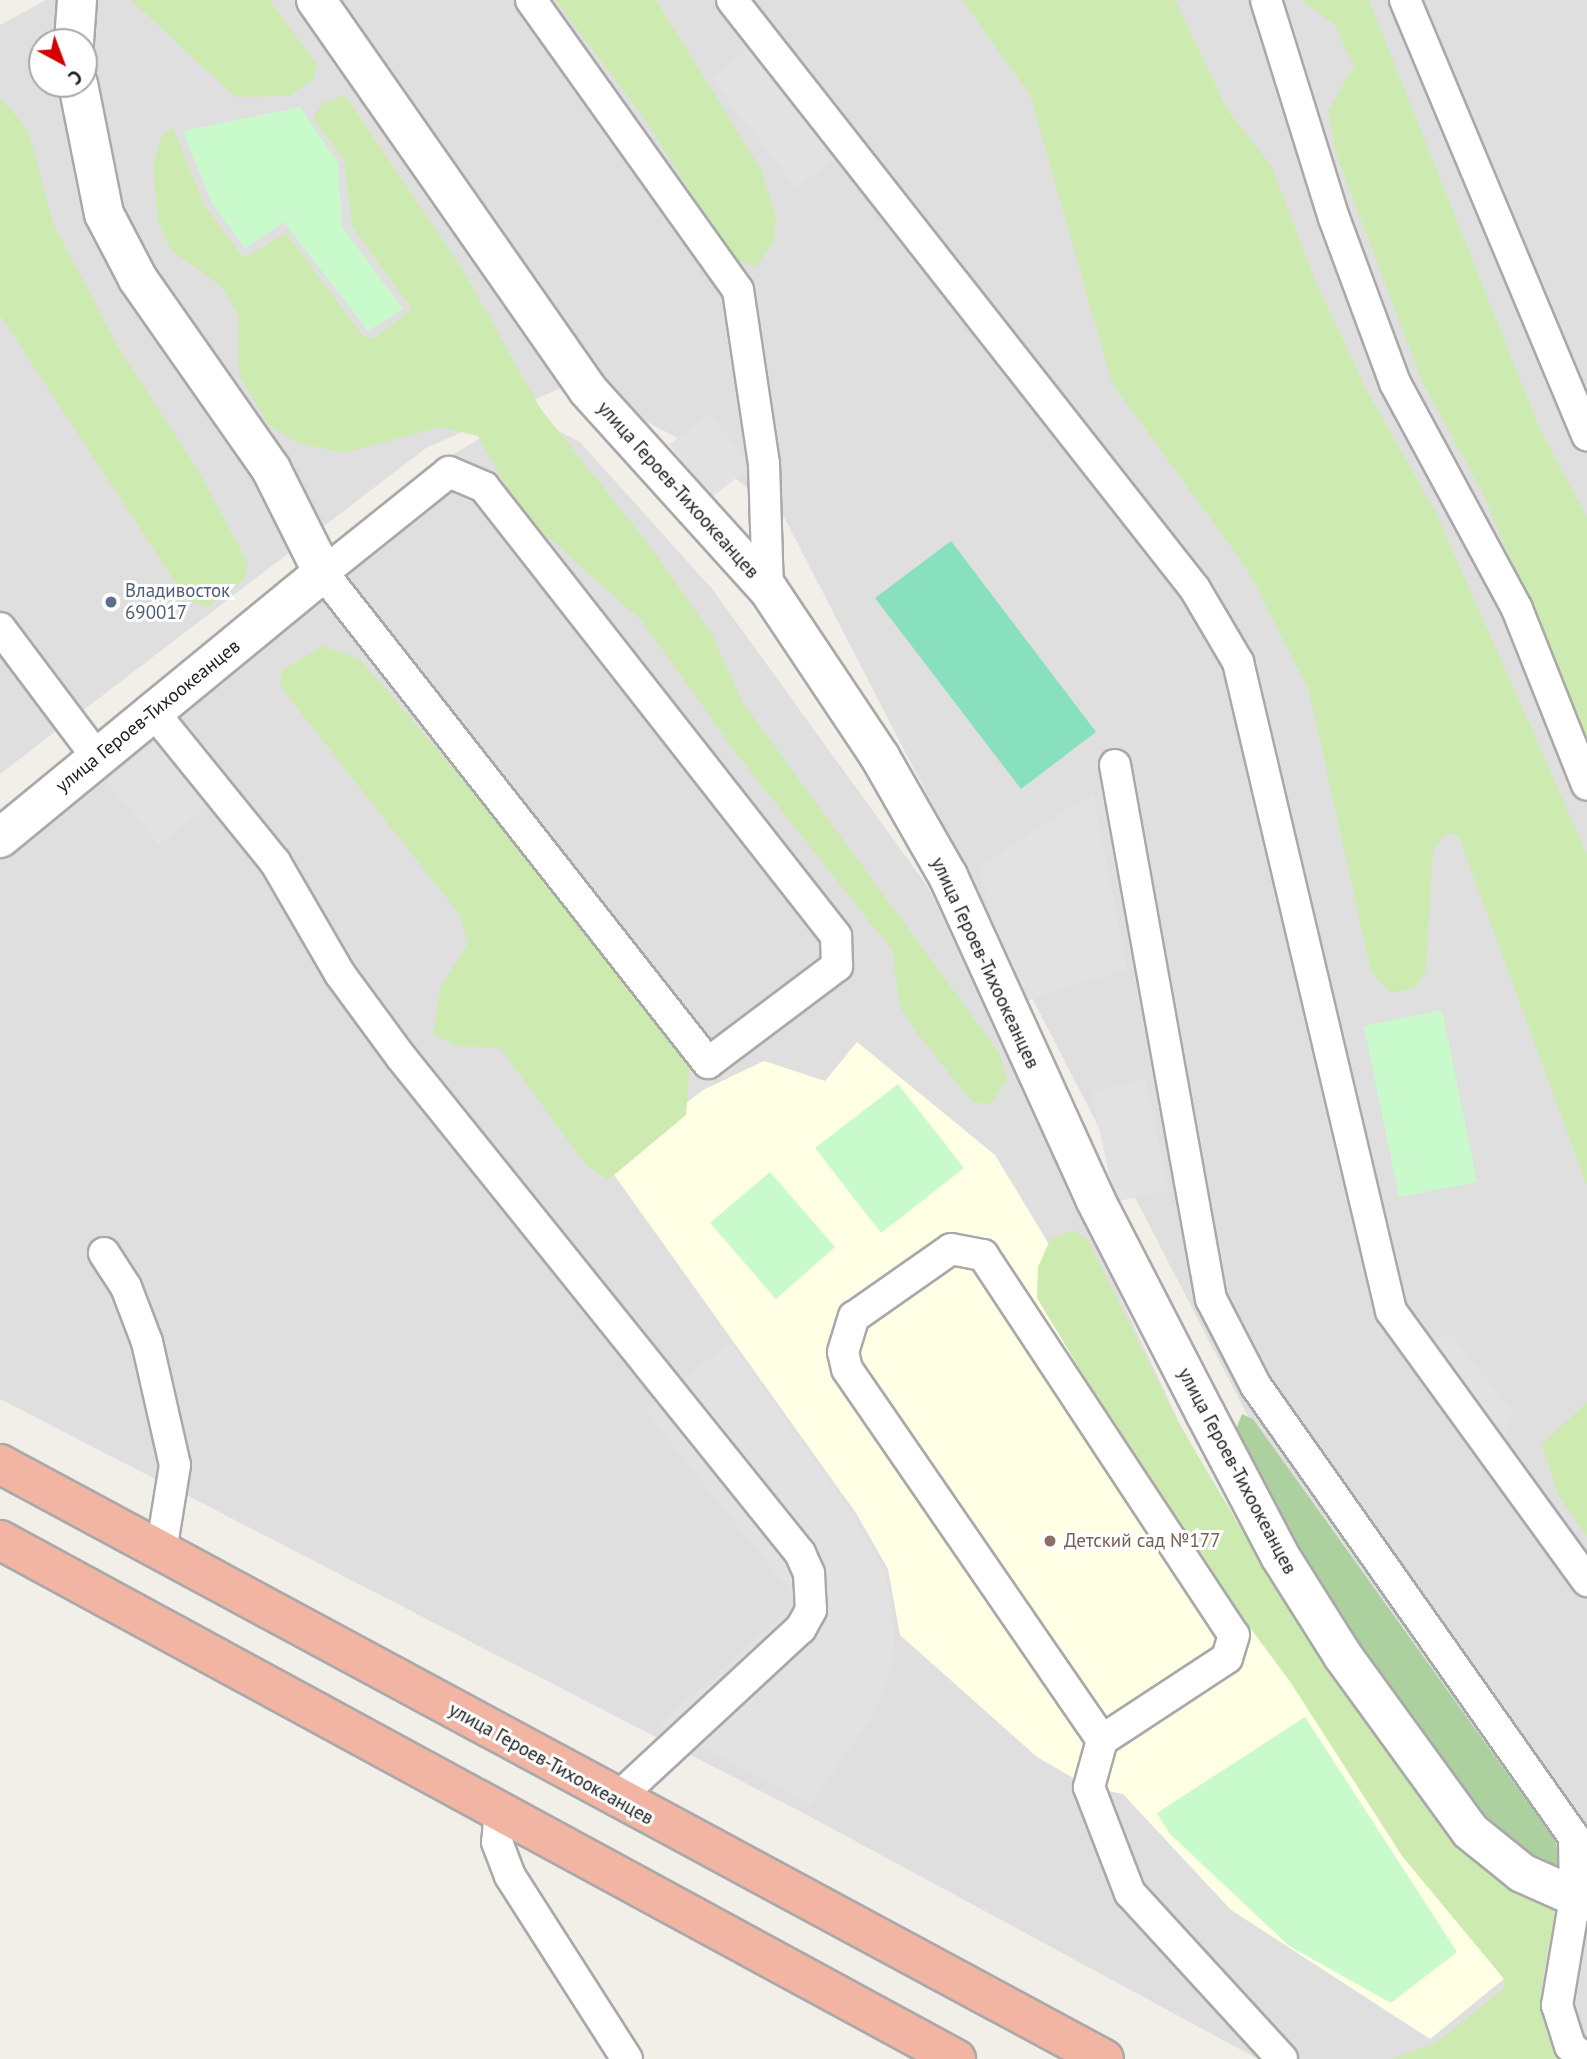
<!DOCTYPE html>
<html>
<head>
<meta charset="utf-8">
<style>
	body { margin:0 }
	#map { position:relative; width:1587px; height:2059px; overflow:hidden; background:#f2efe9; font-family:"PT Sans",sans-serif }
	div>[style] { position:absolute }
	.residential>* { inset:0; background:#e0dfdf }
	.education>* { inset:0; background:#ffffe5 }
	.grass>* { inset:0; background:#cdebb0 }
	.forest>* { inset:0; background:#add19e }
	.park>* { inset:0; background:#c8facc }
	.pitch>* { inset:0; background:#88e0be }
	.parking>* { inset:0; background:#e2e2e2 }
	.roads { filter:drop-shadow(2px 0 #a9a9a9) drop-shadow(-2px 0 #a9a9a9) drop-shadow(0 2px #a9a9a9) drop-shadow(0 -2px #a9a9a9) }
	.service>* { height:30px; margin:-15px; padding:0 15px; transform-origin:15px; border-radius:15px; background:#fff }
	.minor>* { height:38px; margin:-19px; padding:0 19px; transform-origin:19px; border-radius:19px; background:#fff }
	.trunk>* { height:38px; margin:-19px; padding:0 19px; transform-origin:19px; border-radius:19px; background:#f2b4a3 }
	.dots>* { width:19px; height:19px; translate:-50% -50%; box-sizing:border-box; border:4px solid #fff; border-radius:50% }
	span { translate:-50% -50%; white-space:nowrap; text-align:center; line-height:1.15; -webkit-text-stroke:6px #fff; paint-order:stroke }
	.street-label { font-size:19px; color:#222 }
	.service-label { font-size:19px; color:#4e5e75 }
	.left { translate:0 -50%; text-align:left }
	.education-label { font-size:19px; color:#785e54 }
	.north { position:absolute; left:28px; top:28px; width:70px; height:70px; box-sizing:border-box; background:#fff; border:2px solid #a7a7a7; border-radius:50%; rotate:139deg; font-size:19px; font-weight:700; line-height:28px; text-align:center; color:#222 }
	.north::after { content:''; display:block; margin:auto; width:24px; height:32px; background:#d40000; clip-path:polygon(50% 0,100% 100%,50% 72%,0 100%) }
</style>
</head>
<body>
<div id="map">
	<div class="residential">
		<div style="clip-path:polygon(evenodd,46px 0,1587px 0,1587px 1870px,1512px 1815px,1273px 1465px,784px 517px,697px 448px,572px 383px,426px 448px,0 774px,0 25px,46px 0,42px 42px,84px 42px,84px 84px,42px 84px,42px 42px)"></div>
		<div style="clip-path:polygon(522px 412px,580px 442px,713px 590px,930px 890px,1180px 1424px,1318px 1674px,1411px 1796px,1516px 1893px,1587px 1930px,1587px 2059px,1258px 2059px,809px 1816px,0 1399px,0 815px,435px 466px)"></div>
	</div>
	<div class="education">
		<div style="clip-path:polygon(857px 1042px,995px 1155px,1367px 1771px,1548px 1943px,1430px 2039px,1231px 1910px,1123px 1794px,1089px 1787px,1037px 1757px,900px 1635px,888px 1569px,856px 1513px,607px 1165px,703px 1090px,764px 1061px,825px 1081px)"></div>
	</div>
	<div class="grass">
		<div style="clip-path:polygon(131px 0,269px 0,317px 64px,314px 79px,289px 96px,235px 97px)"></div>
		<div style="clip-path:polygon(555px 0,656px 0,762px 171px,776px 218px,774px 240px,757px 266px,733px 260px,644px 118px)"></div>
		<div style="clip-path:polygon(962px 0,1175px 0,1228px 111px,1271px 165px,1315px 280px,1366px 389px,1435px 511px,1587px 854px,1587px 1186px,1458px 835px,1446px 834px,1433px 850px,1426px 971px,1415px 988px,1390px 993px,1371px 972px,1309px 691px,1247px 569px,1112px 383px,1030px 95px)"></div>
		<div style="clip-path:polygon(1301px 0,1369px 0,1539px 427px,1587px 518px,1587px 738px,1482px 492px,1422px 381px,1335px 151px,1328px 111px,1354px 66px,1334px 24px)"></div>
		<div style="clip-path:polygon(345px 95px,463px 270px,540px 408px,649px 545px,712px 634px,743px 703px,1000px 1054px,1007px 1080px,990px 1105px,971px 1101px,917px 1033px,900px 1007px,892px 950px,739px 757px,641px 620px,520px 512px,478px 436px,441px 427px,344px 453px,297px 443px,268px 424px,239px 375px,238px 316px,222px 287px,171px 250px,158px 222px,153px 164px,161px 137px,173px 127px,205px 207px,244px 258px,286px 233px,363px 336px,373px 339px,412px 309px,352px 226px,344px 161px,313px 118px,322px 103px)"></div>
		<div style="clip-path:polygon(0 97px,28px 130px,54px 225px,118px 347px,198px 470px,248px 563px,244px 580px,207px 607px,190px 601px,167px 570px,0 315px)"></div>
		<div style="clip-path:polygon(324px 646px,361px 660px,596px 937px,690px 1063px,686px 1115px,608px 1180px,586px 1165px,500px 1048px,456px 1046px,433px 1034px,441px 986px,468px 943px,459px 914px,280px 686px,282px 670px)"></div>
		<div style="clip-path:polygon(1073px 1230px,1088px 1240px,1178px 1422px,1263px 1566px,1407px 1781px,1459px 1845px,1551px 1902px,1555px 1913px,1540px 1995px,1546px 2032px,1559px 2059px,1391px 2059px,1436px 2043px,1504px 1988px,1504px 1979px,1402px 1856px,1291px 1683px,1171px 1521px,1037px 1298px,1038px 1267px,1050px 1240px)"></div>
		<div style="clip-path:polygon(1587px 1402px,1587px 1537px,1558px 1495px,1542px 1444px)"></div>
	</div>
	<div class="forest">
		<div style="clip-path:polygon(1242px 1414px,1253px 1419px,1554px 1839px,1564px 1866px,1530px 1860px,1481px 1819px,1357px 1644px,1297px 1546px,1236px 1429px)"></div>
	</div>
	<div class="park">
		<div style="clip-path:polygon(300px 107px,338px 163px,342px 227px,403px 309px,368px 331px,284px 222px,245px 248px,212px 203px,183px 131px)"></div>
		<div style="clip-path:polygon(1442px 1010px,1477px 1182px,1399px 1197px,1364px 1026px)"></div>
		<div style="clip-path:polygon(898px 1084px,964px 1168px,881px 1233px,815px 1148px)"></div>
		<div style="clip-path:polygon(770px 1172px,835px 1247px,776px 1299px,710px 1223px)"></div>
		<div style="clip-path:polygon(1305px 1717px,1457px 1952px,1391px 2003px,1289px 1946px,1170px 1834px,1157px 1813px)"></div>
	</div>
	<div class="pitch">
		<div style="clip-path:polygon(951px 541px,1096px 732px,1021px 789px,875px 598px)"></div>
	</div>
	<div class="parking">
		<div style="clip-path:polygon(750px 48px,836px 158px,796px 188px,711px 78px)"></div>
		<div style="clip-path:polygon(709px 413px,751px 466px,711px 498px,669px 445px)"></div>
		<div style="clip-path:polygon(156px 740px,209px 805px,159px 845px,106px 780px)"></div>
		<div style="clip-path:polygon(1093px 793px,1127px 969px,1017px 1004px,978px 867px)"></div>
		<div style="clip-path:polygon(1145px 1080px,1169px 1190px,1115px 1202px,1091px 1091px)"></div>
		<div style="clip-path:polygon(1452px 1335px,1513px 1413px,1501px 1444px,1422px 1341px)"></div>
		<div style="clip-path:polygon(730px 1342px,852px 1514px,885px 1572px,895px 1635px,892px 1664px,876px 1710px,811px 1805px,660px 1724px,798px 1601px,645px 1411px)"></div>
	</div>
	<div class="roads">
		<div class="service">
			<div style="left:531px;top:0;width:356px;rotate:54.5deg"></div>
			<div style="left:738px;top:290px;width:176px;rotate:81.5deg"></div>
			<div style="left:764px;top:464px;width:125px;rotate:88.2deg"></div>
			<div style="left:732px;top:0;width:749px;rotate:51.83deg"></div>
			<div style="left:1195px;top:589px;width:85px;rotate:59.5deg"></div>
			<div style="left:1238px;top:662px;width:667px;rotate:76.73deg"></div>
			<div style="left:1391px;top:1311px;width:334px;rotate:54deg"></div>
			<div style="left:1266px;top:0;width:228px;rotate:72.7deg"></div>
			<div style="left:1334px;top:218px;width:176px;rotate:69.7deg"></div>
			<div style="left:1395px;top:383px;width:257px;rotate:61.6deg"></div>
			<div style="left:1517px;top:609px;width:189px;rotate:68.3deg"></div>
			<div style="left:1405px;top:0;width:472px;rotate:67.3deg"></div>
			<div style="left:449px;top:472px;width:38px;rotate:23deg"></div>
			<div style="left:484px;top:487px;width:571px;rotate:51.9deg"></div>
			<div style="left:836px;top:936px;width:30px;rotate:88deg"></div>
			<div style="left:837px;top:966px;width:161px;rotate:143.1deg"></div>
			<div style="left:708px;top:1063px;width:623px;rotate:-128.16deg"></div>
			<div style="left:323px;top:573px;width:161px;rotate:-38.7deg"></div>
			<div style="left:0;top:628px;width:161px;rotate:53.1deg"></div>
			<div style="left:151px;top:709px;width:197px;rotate:51deg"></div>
			<div style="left:275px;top:862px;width:129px;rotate:59.9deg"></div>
			<div style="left:340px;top:974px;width:103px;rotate:53.7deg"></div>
			<div style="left:401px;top:1057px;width:637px;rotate:51.19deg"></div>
			<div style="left:800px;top:1553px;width:22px;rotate:66deg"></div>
			<div style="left:809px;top:1573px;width:37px;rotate:87deg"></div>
			<div style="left:811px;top:1610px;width:21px;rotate:119deg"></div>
			<div style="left:801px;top:1628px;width:253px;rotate:137.2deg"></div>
			<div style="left:1115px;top:765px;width:543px;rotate:79.81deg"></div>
			<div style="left:1211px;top:1299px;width:98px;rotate:62.7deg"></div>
			<div style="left:1256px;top:1386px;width:552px;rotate:54.81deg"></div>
			<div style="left:1574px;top:1837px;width:61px;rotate:89.1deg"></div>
			<div style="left:1575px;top:1898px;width:109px;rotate:99.5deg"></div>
			<div style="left:1557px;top:2005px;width:43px;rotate:72.4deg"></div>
			<div style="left:1570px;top:2046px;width:20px;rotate:41deg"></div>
			<div style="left:104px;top:1253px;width:40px;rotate:57.1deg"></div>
			<div style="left:126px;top:1287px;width:59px;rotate:69.1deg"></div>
			<div style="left:147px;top:1342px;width:126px;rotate:77.2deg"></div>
			<div style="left:175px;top:1465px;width:87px;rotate:99.2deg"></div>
			<div style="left:1102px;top:1740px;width:450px;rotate:-124.5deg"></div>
			<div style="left:847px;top:1369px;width:17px;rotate:-103deg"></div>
			<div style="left:843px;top:1352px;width:37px;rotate:-73deg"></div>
			<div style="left:854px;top:1317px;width:118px;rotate:-35deg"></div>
			<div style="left:951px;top:1249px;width:33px;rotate:11deg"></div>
			<div style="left:983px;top:1255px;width:455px;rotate:56.6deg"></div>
			<div style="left:1234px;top:1635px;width:24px;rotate:107deg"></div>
			<div style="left:1227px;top:1658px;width:149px;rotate:146.7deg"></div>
			<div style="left:1102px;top:1740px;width:49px;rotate:105.5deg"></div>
			<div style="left:1089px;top:1787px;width:114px;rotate:68.9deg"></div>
			<div style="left:1130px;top:1893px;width:225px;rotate:47.5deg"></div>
			<div style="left:500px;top:1810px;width:32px;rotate:95deg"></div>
			<div style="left:497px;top:1842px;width:36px;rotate:69deg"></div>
			<div style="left:510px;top:1876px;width:217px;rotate:57.4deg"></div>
		</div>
		<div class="minor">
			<div style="left:316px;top:0;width:475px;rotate:55.1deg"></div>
			<div style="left:588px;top:390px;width:268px;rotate:47.9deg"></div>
			<div style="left:768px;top:589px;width:202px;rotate:56.3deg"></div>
			<div style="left:880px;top:757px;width:137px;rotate:60.3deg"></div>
			<div style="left:948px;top:876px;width:355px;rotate:65.5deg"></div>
			<div style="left:1095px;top:1199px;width:241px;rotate:62.8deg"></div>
			<div style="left:1205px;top:1413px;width:161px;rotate:62.3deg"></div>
			<div style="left:1280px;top:1556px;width:118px;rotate:57.8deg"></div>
			<div style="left:1343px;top:1656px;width:216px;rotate:54deg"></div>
			<div style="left:1470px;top:1831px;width:67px;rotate:38.9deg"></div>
			<div style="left:1522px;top:1873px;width:71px;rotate:24deg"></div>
			<div style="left:74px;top:42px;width:42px;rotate:-85.9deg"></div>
			<div style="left:0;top:838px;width:418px;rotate:-39.4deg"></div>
			<div style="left:323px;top:573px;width:116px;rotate:-116.6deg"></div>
			<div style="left:271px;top:469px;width:232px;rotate:-125deg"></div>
			<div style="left:138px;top:279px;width:73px;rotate:-117.6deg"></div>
			<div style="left:104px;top:214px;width:133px;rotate:-101.3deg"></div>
		</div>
		<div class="trunk">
			<div style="left:0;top:1464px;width:1254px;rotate:28.32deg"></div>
			<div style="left:0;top:1540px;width:1088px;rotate:28.5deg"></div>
		</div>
	</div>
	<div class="dots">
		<div style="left:111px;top:602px;background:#5c6f8a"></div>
		<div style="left:1050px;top:1541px;background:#8d6e63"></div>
	</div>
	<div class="street-label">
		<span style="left:678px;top:490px;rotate:48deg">улица Героев-Тихоокеанцев</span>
		<span style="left:148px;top:716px;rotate:-39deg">улица Героев-Тихоокеанцев</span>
		<span style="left:985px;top:963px;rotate:65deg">улица Героев-Тихоокеанцев</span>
		<span style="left:1237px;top:1471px;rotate:62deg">улица Героев-Тихоокеанцев</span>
		<span style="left:551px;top:1764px;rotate:29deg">улица Героев-Тихоокеанцев</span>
	</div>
	<div class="service-label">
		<span class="left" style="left:125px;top:602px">Владивосток<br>690017</span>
	</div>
	<div class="education-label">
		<span class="left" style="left:1064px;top:1541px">Детский сад №177</span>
	</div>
	<div class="north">С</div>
</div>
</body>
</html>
